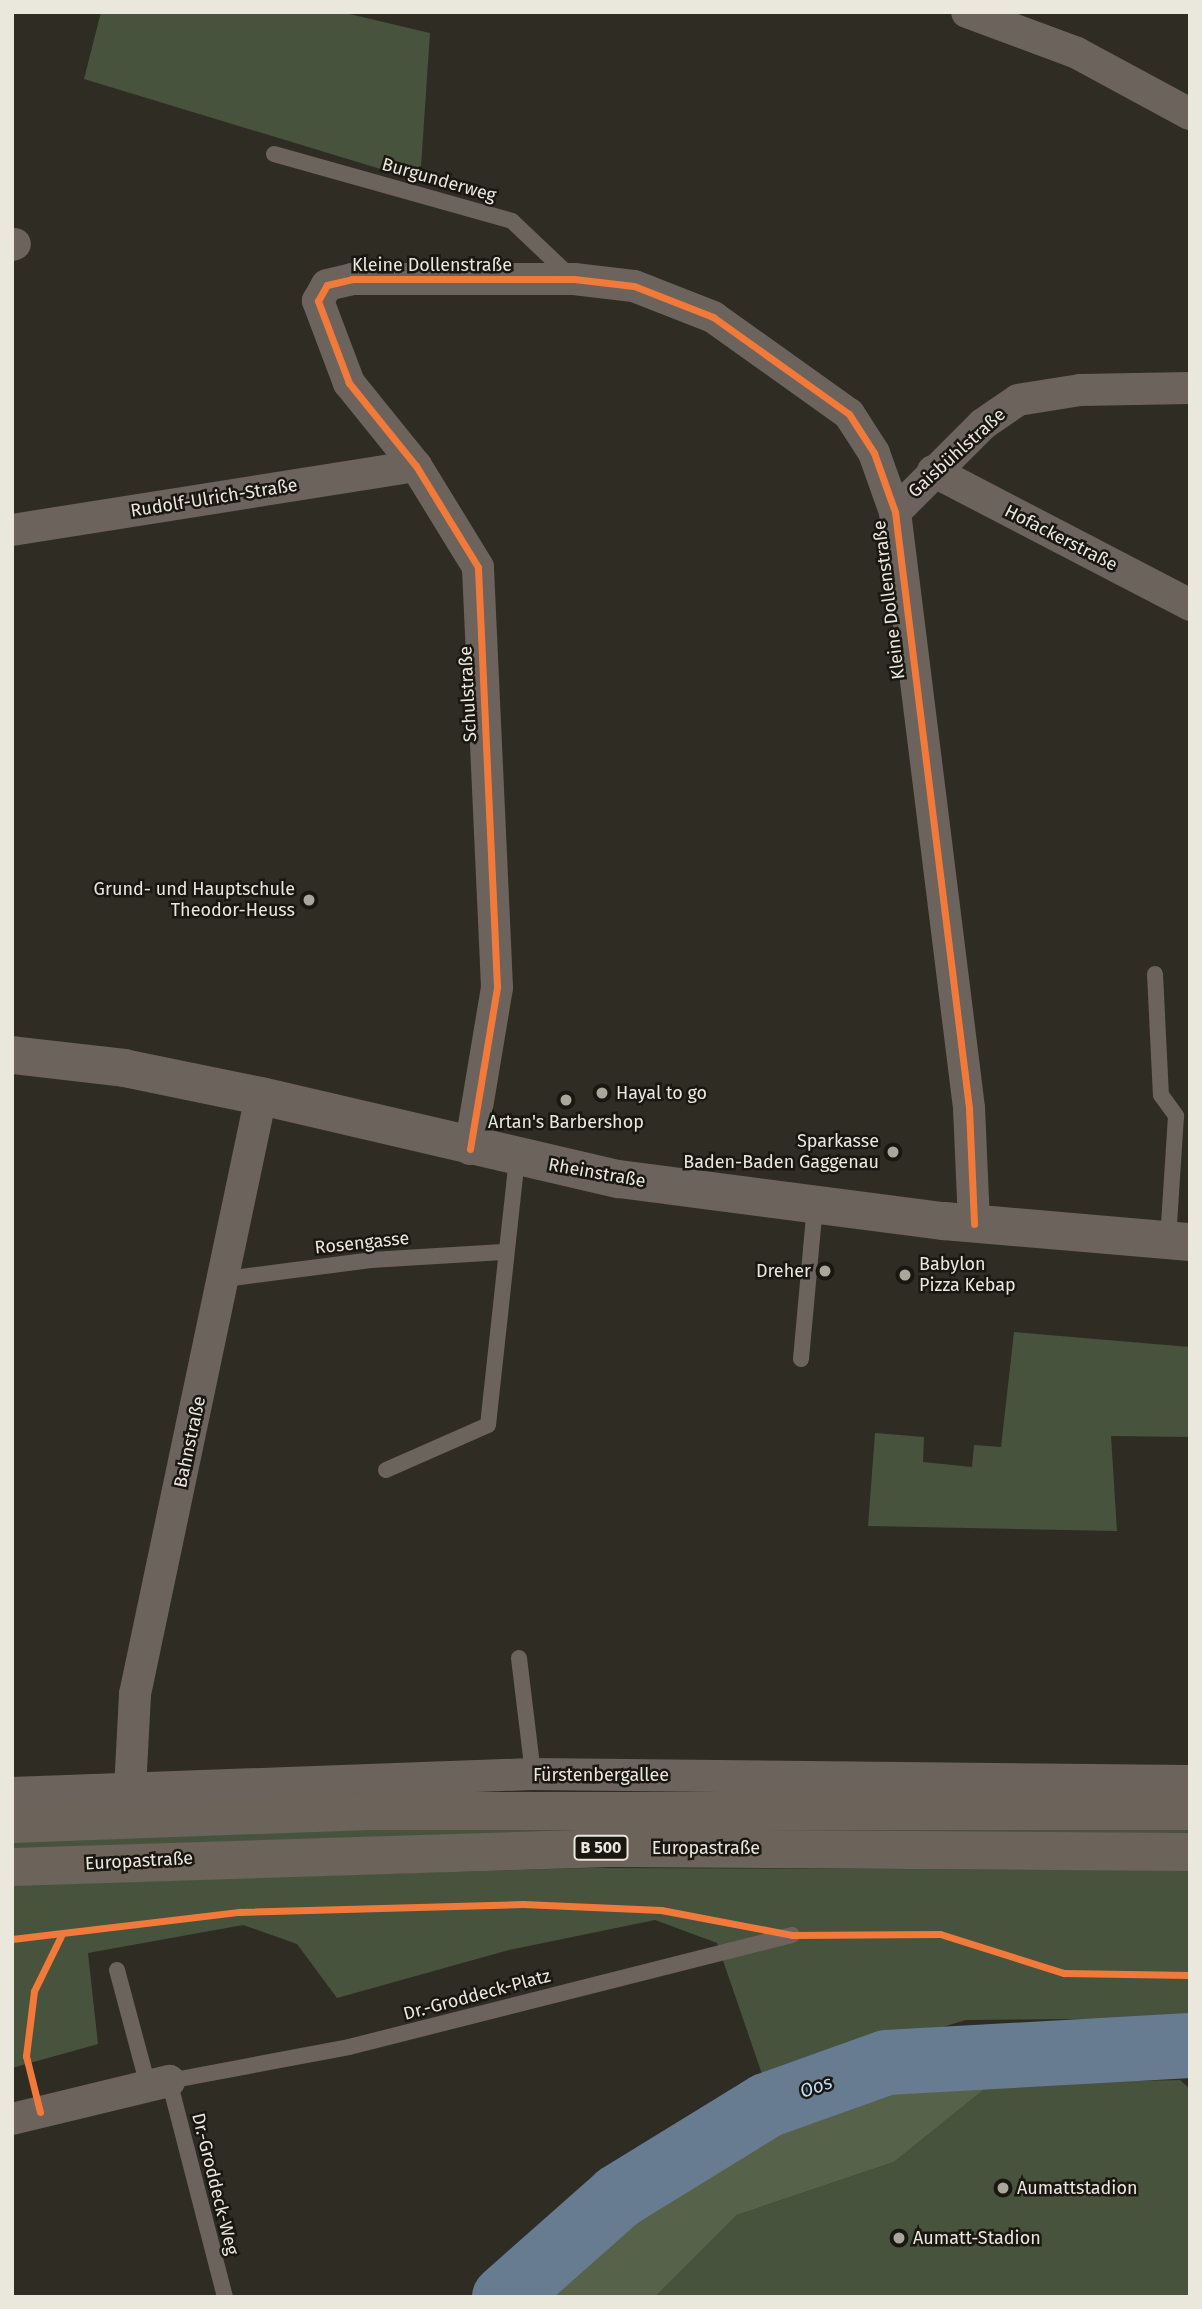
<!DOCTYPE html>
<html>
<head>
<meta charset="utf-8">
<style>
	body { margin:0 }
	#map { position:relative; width:1202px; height:2309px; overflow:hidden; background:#2f2c24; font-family:"Fira Sans",sans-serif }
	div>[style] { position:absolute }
	.green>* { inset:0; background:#47533d }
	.forest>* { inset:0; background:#56624a }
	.river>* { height:65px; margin:-32.5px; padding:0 32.5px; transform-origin:32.5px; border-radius:32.5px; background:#677c90 }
	.service>* { height:16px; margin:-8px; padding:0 8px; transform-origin:8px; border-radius:8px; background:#6b635c }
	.minor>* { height:32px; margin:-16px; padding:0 16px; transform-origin:16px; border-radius:16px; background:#6b635c }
	.tertiary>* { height:38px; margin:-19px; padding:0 19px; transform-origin:19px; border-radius:19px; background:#6b635c }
	.primary>* { height:38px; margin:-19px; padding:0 19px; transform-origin:19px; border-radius:19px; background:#6c635a }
	.cycleway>* { height:7px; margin:-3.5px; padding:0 3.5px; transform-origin:3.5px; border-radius:3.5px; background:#f17a3a }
	.dots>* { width:19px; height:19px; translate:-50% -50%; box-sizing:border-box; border:4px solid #191710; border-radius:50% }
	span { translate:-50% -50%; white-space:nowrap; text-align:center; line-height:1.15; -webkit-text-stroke:5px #191710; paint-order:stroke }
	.shield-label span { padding:2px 5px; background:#191710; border:2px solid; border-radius:5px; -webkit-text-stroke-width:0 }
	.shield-label { font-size:16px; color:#eae7dd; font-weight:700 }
	.street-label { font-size:18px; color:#eae7dd }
	.poi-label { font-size:18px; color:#eae7dd }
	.right { translate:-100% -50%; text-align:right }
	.left { translate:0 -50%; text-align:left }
	.water-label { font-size:19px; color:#badbfe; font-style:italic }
	.frame { position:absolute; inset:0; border:14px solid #eae7dd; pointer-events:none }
</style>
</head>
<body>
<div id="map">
	<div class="green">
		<div style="clip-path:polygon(101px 12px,341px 12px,430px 33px,420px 181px,84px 79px)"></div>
		<div style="clip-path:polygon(1014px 1332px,1190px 1347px,1190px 1437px,1111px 1436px,1117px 1531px,868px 1526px,875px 1433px,924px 1437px,923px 1462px,972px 1467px,974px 1445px,1001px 1447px)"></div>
		<div style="clip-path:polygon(1190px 1826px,1190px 1836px,604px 1832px,12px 1850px,12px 1840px,323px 1829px)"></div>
		<div style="clip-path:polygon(588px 1868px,1190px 1870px,1190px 2018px,966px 2020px,764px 2080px,717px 1943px,655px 1920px,509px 1950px,337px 1998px,297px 1944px,243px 1925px,88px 1953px,98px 2044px,12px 2068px,12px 1884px)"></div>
		<div style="clip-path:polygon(1180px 2080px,1190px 2089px,1190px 2297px,655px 2297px,737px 2215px,894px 2162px,991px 2084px)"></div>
	</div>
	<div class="forest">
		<div style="clip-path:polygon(888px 2084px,991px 2084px,894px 2162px,737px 2215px,655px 2297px,529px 2297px,597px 2232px,747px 2130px)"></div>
	</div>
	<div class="river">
		<div style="left:504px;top:2297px;width:152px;rotate:-41.5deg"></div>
		<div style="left:618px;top:2196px;width:174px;rotate:-31.6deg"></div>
		<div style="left:766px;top:2105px;width:127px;rotate:-19.7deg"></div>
		<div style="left:886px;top:2062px;width:304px;rotate:-3.2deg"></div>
	</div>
	<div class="service">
		<div style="left:274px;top:154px;width:247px;rotate:15.7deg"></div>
		<div style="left:512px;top:221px;width:83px;rotate:43.5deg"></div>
		<div style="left:1155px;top:974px;width:121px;rotate:87.2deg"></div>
		<div style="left:1161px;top:1095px;width:26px;rotate:54deg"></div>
		<div style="left:1176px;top:1116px;width:125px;rotate:93.7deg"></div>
		<div style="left:225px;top:1279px;width:147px;rotate:-7.4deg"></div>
		<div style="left:371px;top:1260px;width:132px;rotate:-3.5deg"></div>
		<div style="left:801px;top:1359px;width:156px;rotate:-84.8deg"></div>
		<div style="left:386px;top:1470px;width:111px;rotate:-23.8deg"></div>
		<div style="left:488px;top:1425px;width:269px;rotate:-83.8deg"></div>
		<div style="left:519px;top:1658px;width:117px;rotate:83.1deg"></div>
		<div style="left:117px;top:1970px;width:120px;rotate:75deg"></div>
		<div style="left:225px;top:2297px;width:223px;rotate:-104.5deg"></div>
		<div style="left:169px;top:2081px;width:183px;rotate:-10.7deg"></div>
		<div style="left:349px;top:2047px;width:457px;rotate:-14.2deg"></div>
	</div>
	<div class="minor">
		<div style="left:967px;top:12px;width:117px;rotate:20.4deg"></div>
		<div style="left:1077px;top:53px;width:128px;rotate:28.4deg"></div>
		<div style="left:12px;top:245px;width:3px;rotate:-18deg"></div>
		<div style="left:933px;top:471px;width:290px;rotate:27.5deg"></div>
		<div style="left:895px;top:512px;width:124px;rotate:-45deg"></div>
		<div style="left:983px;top:424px;width:42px;rotate:-34.4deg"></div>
		<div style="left:1018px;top:400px;width:63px;rotate:-9.2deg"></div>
		<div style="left:1080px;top:390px;width:110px;rotate:-1deg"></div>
		<div style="left:12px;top:530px;width:409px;rotate:-9deg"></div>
		<div style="left:470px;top:1149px;width:164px;rotate:-80.5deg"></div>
		<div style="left:497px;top:987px;width:420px;rotate:-92.6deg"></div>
		<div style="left:478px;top:567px;width:119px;rotate:-121.5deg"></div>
		<div style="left:416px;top:466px;width:107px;rotate:-128.9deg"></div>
		<div style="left:349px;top:383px;width:88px;rotate:-110.7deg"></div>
		<div style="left:318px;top:301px;width:18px;rotate:-61deg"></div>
		<div style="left:327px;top:285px;width:26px;rotate:-13deg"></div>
		<div style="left:352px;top:279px;width:222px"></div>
		<div style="left:574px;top:279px;width:60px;rotate:6.7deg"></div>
		<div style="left:634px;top:286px;width:85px;rotate:21.4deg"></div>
		<div style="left:713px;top:317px;width:167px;rotate:35.5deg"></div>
		<div style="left:849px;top:414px;width:46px;rotate:57.3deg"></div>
		<div style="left:874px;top:453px;width:63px;rotate:70.4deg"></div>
		<div style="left:895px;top:512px;width:601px;rotate:82.92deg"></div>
		<div style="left:969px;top:1108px;width:116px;rotate:87.5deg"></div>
		<div style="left:130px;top:1790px;width:96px;rotate:-87deg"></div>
		<div style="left:135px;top:1694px;width:611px;rotate:-78.1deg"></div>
		<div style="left:12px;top:1793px;width:521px;rotate:-2.09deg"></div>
		<div style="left:533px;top:1774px;width:657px;rotate:0.61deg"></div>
		<div style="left:12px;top:2119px;width:162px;rotate:-13.6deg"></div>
	</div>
	<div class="tertiary">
		<div style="left:12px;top:1055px;width:113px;rotate:6.6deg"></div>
		<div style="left:124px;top:1068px;width:140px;rotate:11.6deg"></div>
		<div style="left:261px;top:1096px;width:367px;rotate:13.1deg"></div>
		<div style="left:619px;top:1179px;width:328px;rotate:7.4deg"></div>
		<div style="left:944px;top:1221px;width:247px;rotate:4.9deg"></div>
	</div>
	<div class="primary">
		<div style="left:12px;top:1824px;width:351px;rotate:-2.1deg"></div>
		<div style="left:363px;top:1811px;width:827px"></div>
		<div style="left:12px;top:1867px;width:599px;rotate:-1.82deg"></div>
		<div style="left:611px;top:1848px;width:579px;rotate:0.4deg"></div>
	</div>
	<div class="cycleway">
		<div style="left:470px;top:1149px;width:164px;rotate:-80.5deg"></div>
		<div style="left:497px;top:987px;width:420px;rotate:-92.6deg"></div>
		<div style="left:478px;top:567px;width:119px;rotate:-121.5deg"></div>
		<div style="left:416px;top:466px;width:107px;rotate:-128.9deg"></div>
		<div style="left:349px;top:383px;width:88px;rotate:-110.7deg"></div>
		<div style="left:318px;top:301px;width:18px;rotate:-61deg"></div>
		<div style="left:327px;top:285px;width:26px;rotate:-13deg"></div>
		<div style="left:352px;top:279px;width:222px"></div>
		<div style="left:574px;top:279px;width:60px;rotate:6.7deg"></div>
		<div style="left:634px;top:286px;width:85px;rotate:21.4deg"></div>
		<div style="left:713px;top:317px;width:167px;rotate:35.5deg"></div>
		<div style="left:849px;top:414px;width:46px;rotate:57.3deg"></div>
		<div style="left:874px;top:453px;width:63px;rotate:70.4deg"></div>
		<div style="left:895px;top:512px;width:601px;rotate:82.92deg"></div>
		<div style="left:969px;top:1108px;width:116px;rotate:87.5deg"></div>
		<div style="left:12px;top:1939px;width:229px;rotate:-6.8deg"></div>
		<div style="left:239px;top:1912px;width:284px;rotate:-1.6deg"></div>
		<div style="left:523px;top:1904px;width:138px;rotate:2.5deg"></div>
		<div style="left:661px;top:1910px;width:133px;rotate:10.8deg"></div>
		<div style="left:792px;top:1935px;width:148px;rotate:-0.4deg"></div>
		<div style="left:940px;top:1934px;width:130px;rotate:17.5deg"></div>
		<div style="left:1064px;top:1973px;width:126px;rotate:0.9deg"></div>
		<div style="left:40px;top:2112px;width:58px;rotate:-104deg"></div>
		<div style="left:26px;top:2056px;width:65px;rotate:-83deg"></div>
		<div style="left:34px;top:1991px;width:61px;rotate:-63.9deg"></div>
	</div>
	<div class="dots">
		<div style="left:309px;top:900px;background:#a9a69c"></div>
		<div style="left:602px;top:1093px;background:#a9a69c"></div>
		<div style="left:566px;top:1100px;background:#a9a69c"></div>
		<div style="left:893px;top:1152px;background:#a9a69c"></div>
		<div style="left:825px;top:1271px;background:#a9a69c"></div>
		<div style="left:905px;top:1275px;background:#a9a69c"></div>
		<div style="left:1003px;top:2188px;background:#a9a69c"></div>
		<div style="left:899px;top:2238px;background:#a9a69c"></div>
	</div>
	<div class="shield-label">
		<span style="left:601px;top:1848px">B 500</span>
	</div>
	<div class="street-label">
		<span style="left:439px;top:180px;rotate:16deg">Burgunderweg</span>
		<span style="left:432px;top:265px">Kleine Dollenstraße</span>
		<span style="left:957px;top:453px;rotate:-42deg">Gaisbühlstraße</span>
		<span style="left:214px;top:498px;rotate:-9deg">Rudolf-Ulrich-Straße</span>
		<span style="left:1061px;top:538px;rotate:27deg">Hofackerstraße</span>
		<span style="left:889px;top:600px;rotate:-97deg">Kleine Dollenstraße</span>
		<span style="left:468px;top:694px;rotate:-93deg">Schulstraße</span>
		<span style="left:597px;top:1173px;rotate:10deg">Rheinstraße</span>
		<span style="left:362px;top:1243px;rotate:-6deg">Rosengasse</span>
		<span style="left:190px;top:1442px;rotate:-78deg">Bahnstraße</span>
		<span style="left:601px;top:1775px">Fürstenbergallee</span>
		<span style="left:706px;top:1848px">Europastraße</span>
		<span style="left:139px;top:1861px;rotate:-3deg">Europastraße</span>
		<span style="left:477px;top:1995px;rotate:-15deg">Dr.-Groddeck-Platz</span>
		<span style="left:215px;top:2184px;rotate:76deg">Dr.-Groddeck-Weg</span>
	</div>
	<div class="poi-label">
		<span class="right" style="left:295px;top:900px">Grund- und Hauptschule<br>Theodor-Heuss</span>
		<span class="left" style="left:616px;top:1093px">Hayal to go</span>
		<span style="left:566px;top:1122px">Artan's Barbershop</span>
		<span class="right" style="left:879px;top:1152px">Sparkasse<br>Baden-Baden Gaggenau</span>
		<span class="left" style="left:919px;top:1275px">Babylon<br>Pizza Kebap</span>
		<span class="right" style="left:811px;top:1271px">Dreher</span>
		<span class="left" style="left:1017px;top:2188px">Aumattstadion</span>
		<span class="left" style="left:913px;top:2238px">Aumatt-Stadion</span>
	</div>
	<div class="water-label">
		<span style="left:816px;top:2087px;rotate:-19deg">Oos</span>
	</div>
	<div class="frame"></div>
</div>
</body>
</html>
